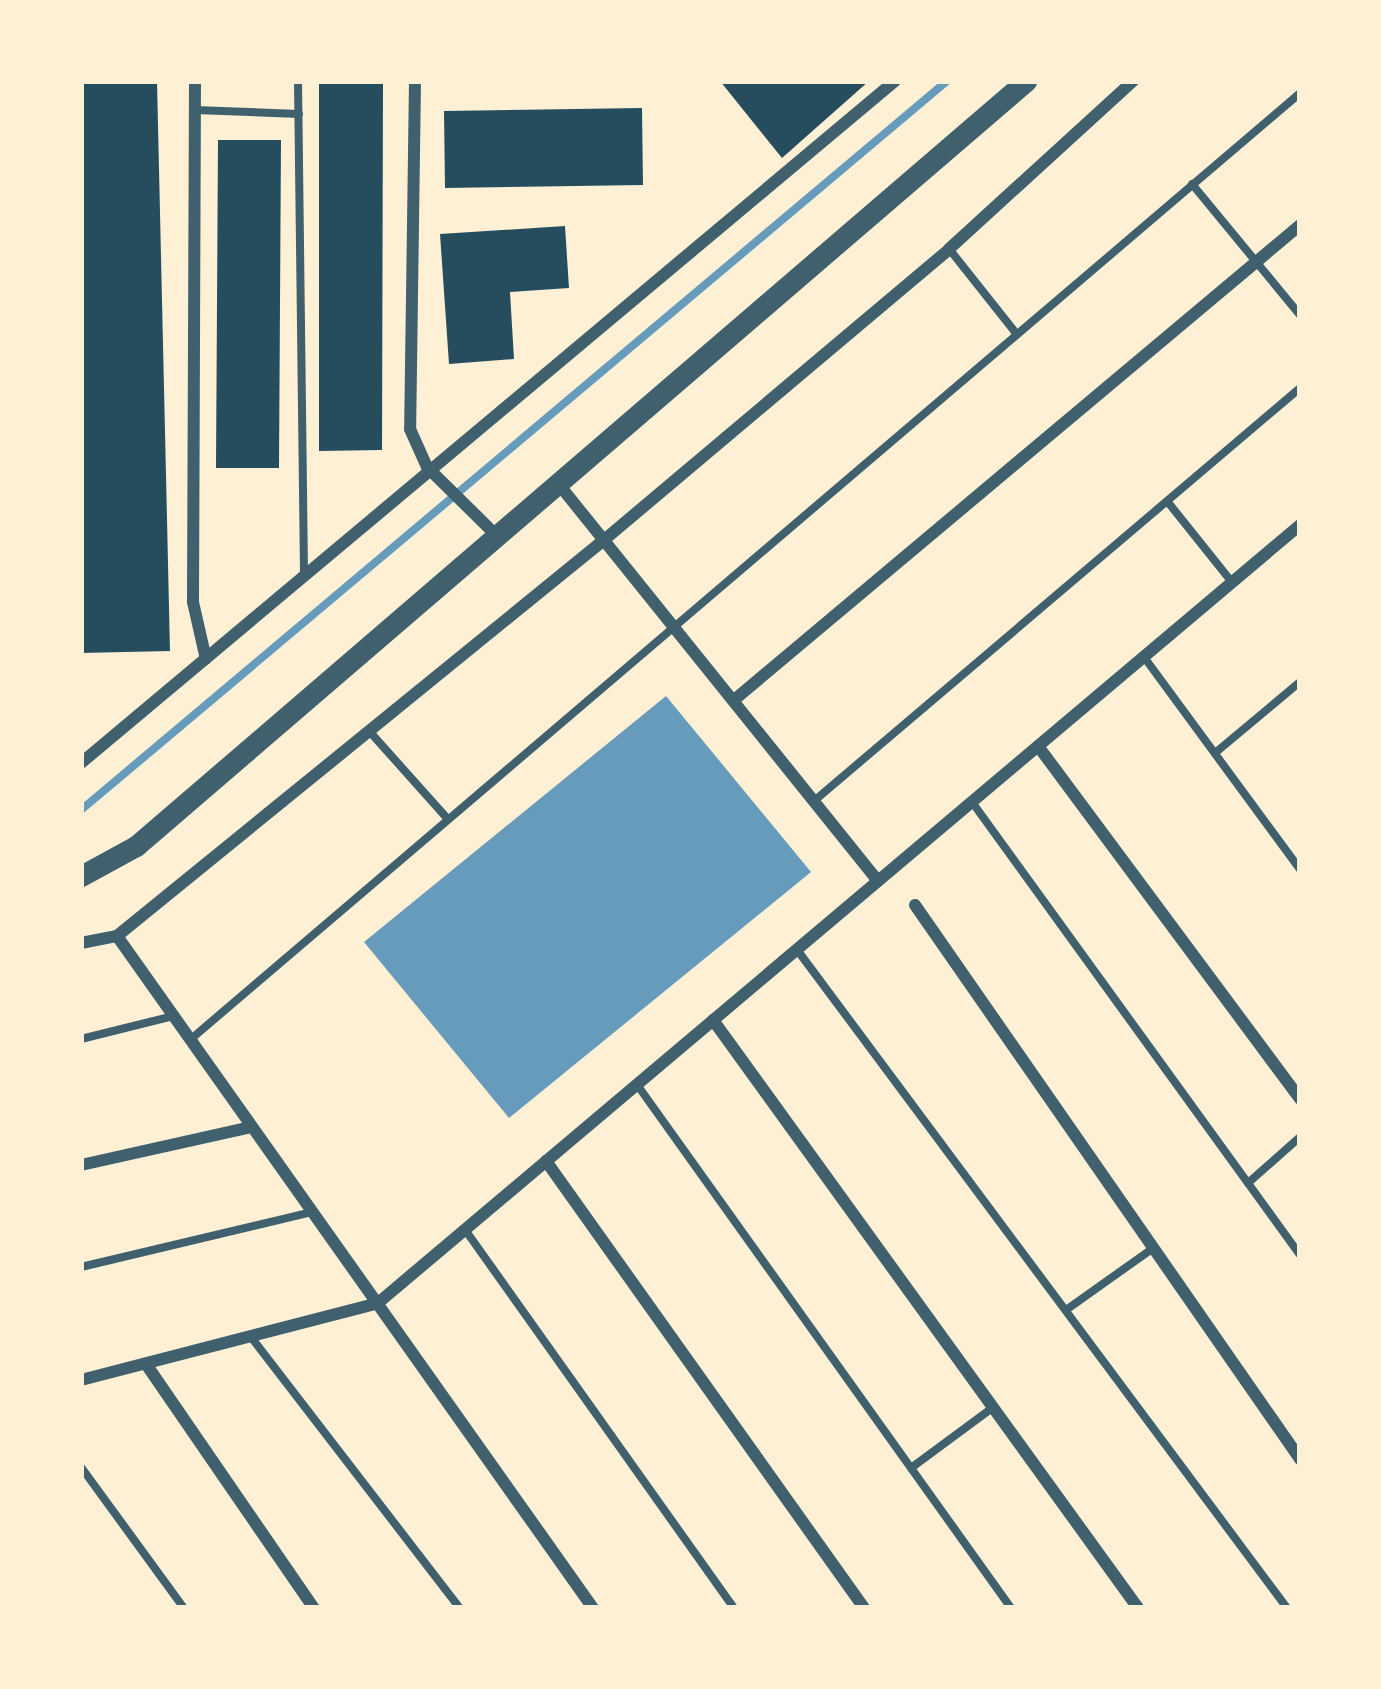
<!DOCTYPE html>
<html>
<head>
<meta charset="utf-8">
<style>
	body { margin:0 }
	#map { position:relative; width:1381px; height:1689px; overflow:hidden; background:#fdf0d5; font-family:Lato,sans-serif }
	div>[style] { position:absolute }
	.water>* { inset:0; background:#669bbc }
	.stream>* { height:8px; margin:-4px; padding:0 4px; transform-origin:4px; border-radius:4px; background:#669bbc }
	.building>* { inset:0; background:#264d5e }
	.service>* { height:8px; margin:-4px; padding:0 4px; transform-origin:4px; border-radius:4px; background:#3f606c }
	.minor>* { height:12px; margin:-6px; padding:0 6px; transform-origin:6px; border-radius:6px; background:#3f606c }
	.tertiary>* { height:21px; margin:-10.5px; padding:0 10.5px; transform-origin:10.5px; border-radius:10.5px; background:#3f606c }
	span { translate:-50% -50%; white-space:nowrap; text-align:center; line-height:1.15; -webkit-text-stroke:9px #fdf0d5; paint-order:stroke }
	.frame { position:absolute; inset:0; border:84px solid #fdf0d5; pointer-events:none }
</style>
</head>
<body>
<div id="map">
	<div class="water">
		<div style="clip-path:polygon(666px 696px,811px 872px,509px 1118px,364px 942px)"></div>
	</div>
	<div class="stream">
		<div style="left:81px;top:810px;width:1132px;rotate:-40.09deg"></div>
	</div>
	<div class="building">
		<div style="clip-path:polygon(81px 81px,157px 81px,170px 651px,81px 653px)"></div>
		<div style="clip-path:polygon(319px 81px,383px 81px,382px 450px,319px 451px)"></div>
		<div style="clip-path:polygon(720px 81px,869px 81px,782px 158px)"></div>
		<div style="clip-path:polygon(642px 108px,643px 185px,445px 188px,444px 111px)"></div>
		<div style="clip-path:polygon(218px 140px,281px 140px,279px 468px,216px 468px)"></div>
		<div style="clip-path:polygon(565px 226px,569px 288px,510px 292px,514px 359px,449px 364px,440px 234px)"></div>
	</div>
	<div class="service">
		<div style="left:298px;top:81px;width:495px;rotate:89.3deg"></div>
		<div style="left:195px;top:110px;width:104px;rotate:2.2deg"></div>
		<div style="left:1192px;top:184px;width:170px;rotate:50.5deg"></div>
		<div style="left:950px;top:250px;width:105px;rotate:51.6deg"></div>
		<div style="left:1167px;top:501px;width:104px;rotate:51.3deg"></div>
		<div style="left:1144px;top:657px;width:263px;rotate:53.7deg"></div>
		<div style="left:370px;top:732px;width:114px;rotate:48.2deg"></div>
		<div style="left:1215px;top:753px;width:111px;rotate:-39.9deg"></div>
		<div style="left:814px;top:801px;width:638px;rotate:-40.36deg"></div>
		<div style="left:972px;top:802px;width:559px;rotate:54.09deg"></div>
		<div style="left:798px;top:951px;width:819px;rotate:53.34deg"></div>
		<div style="left:81px;top:1039px;width:95px;rotate:-14deg"></div>
		<div style="left:191px;top:1039px;width:1458px;rotate:-40.46deg"></div>
		<div style="left:638px;top:1086px;width:642px;rotate:54.45deg"></div>
		<div style="left:1248px;top:1183px;width:69px;rotate:-41.5deg"></div>
		<div style="left:466px;top:1231px;width:463px;rotate:54.6deg"></div>
		<div style="left:81px;top:1267px;width:236px;rotate:-13.4deg"></div>
		<div style="left:1066px;top:1310px;width:102px;rotate:-35.4deg"></div>
		<div style="left:251px;top:1337px;width:342px;rotate:52.4deg"></div>
		<div style="left:81px;top:1467px;width:175px;rotate:53.9deg"></div>
		<div style="left:911px;top:1468px;width:101px;rotate:-36.5deg"></div>
	</div>
	<div class="minor">
		<div style="left:195px;top:81px;width:521px;rotate:90.22deg"></div>
		<div style="left:193px;top:602px;width:58px;rotate:77.2deg"></div>
		<div style="left:415px;top:81px;width:348px;rotate:90.8deg"></div>
		<div style="left:410px;top:429px;width:42px;rotate:65.9deg"></div>
		<div style="left:427px;top:467px;width:95px;rotate:44.6deg"></div>
		<div style="left:557px;top:482px;width:512px;rotate:51.18deg"></div>
		<div style="left:734px;top:700px;width:739px;rotate:-40deg"></div>
		<div style="left:1038px;top:746px;width:440px;rotate:53.4deg"></div>
		<div style="left:81px;top:763px;width:1062px;rotate:-39.96deg"></div>
		<div style="left:915px;top:905px;width:675px;rotate:55.2deg"></div>
		<div style="left:117px;top:936px;width:824px;rotate:54.69deg"></div>
		<div style="left:81px;top:943px;width:37px;rotate:-11deg"></div>
		<div style="left:117px;top:936px;width:628px;rotate:-39.12deg"></div>
		<div style="left:604px;top:540px;width:451px;rotate:-40.1deg"></div>
		<div style="left:949px;top:249px;width:249px;rotate:-42.4deg"></div>
		<div style="left:713px;top:1020px;width:726px;rotate:54.14deg"></div>
		<div style="left:546px;top:1161px;width:549px;rotate:54.57deg"></div>
		<div style="left:81px;top:1165px;width:174px;rotate:-12.6deg"></div>
		<div style="left:146px;top:1364px;width:296px;rotate:55.5deg"></div>
		<div style="left:81px;top:1380px;width:307px;rotate:-14.5deg"></div>
		<div style="left:378px;top:1303px;width:1206px;rotate:-40.16deg"></div>
	</div>
	<div class="tertiary">
		<div style="left:81px;top:876px;width:63px;rotate:-28.6deg"></div>
		<div style="left:136px;top:846px;width:1174px;rotate:-40.68deg"></div>
	</div>
	<div class="frame"></div>
</div>
</body>
</html>
